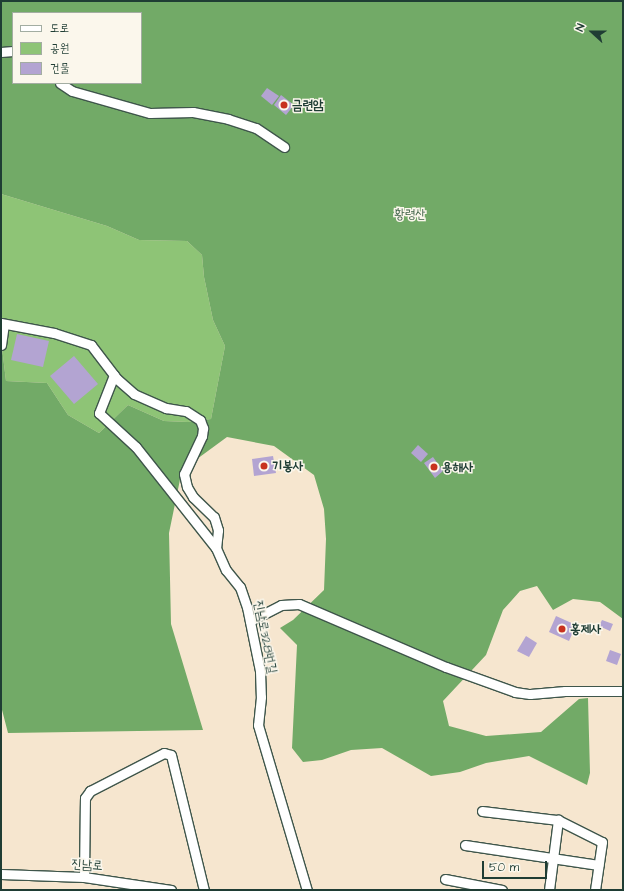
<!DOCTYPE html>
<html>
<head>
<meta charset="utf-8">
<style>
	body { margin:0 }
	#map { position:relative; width:624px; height:891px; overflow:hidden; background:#f6e6cf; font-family:"Architects Daughter","Poor Story",sans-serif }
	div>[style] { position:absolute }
	.green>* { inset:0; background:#8ec476 }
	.forest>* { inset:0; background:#72aa67 }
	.building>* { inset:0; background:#b3a4d2 }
	.roads { filter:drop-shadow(1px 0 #3f564b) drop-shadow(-1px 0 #3f564b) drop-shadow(0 1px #3f564b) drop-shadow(0 -1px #3f564b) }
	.minor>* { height:9px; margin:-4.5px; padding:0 4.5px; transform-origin:4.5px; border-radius:4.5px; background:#fff }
	.dots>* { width:11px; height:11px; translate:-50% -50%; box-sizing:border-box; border:2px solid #fbf7ec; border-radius:50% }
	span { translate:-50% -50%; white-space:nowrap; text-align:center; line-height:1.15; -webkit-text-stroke:3px #fbf7ec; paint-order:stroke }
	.poi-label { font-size:13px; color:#1f3d34; font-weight:700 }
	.left { translate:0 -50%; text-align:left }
	.park-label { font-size:13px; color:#3b5f44 }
	.street-label { font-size:13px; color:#1f3d34 }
	.frame { position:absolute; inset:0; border:2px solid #1f3d34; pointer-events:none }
	.legend { position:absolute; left:12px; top:12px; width:130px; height:72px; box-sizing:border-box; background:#fbf7ec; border:1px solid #a3ada2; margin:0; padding:5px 7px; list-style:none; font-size:12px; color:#1f3d34 }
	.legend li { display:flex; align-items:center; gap:8px; height:20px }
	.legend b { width:20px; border:1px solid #a3ada2 }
	.north { position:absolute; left:572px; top:12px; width:40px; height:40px; -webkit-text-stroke:3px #fbf7ec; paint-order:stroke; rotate:291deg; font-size:11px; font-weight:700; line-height:16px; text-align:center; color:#1f3d34 }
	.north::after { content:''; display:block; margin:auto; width:14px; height:18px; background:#1f3d34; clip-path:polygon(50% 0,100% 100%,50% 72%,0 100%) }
	.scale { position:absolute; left:482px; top:861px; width:65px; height:18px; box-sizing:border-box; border:2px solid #1f3d34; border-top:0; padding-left:5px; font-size:12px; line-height:14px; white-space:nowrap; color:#1f3d34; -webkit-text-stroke:3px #fbf7ec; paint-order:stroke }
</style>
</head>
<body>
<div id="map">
	<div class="green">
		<div style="clip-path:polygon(1px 194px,107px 226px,139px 240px,187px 241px,202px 255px,204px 277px,213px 320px,225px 346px,211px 419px,188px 422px,164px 421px,128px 405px,99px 433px,68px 415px,47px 383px,6px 381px,1px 339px)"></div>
	</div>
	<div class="forest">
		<div style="clip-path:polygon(evenodd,1px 1px,623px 1px,623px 619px,600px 602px,573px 599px,553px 610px,537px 586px,520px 591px,503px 610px,486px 655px,443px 701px,449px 726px,486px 736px,541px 732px,579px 699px,588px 698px,590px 773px,587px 785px,529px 756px,486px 763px,460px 772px,431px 776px,382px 748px,351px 750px,322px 760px,303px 762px,292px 748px,297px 645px,280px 628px,293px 620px,324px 590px,326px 539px,324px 509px,314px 475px,274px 446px,227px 437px,182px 470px,169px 533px,171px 624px,203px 730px,8px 733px,1px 706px,1px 339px,6px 381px,47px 383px,68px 415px,99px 433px,128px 405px,164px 421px,188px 422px,211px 419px,225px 346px,213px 320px,204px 277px,202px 255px,187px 241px,139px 240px,107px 226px,1px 194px,1px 1px,13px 13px,141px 13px,141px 83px,13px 83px,13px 13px)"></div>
	</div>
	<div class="building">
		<div style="clip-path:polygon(267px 88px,279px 96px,272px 105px,261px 96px)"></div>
		<div style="clip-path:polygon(281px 95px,294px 105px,286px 115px,274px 105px)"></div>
		<div style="clip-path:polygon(17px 334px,49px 341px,43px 367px,11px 360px)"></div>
		<div style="clip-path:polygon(74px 356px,98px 384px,74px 404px,50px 376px)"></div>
		<div style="clip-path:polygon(418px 445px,428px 454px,421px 462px,411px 453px)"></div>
		<div style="clip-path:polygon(273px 456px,276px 473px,254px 476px,252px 459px)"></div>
		<div style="clip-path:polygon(433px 457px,443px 471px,435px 478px,424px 463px)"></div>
		<div style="clip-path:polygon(556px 616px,576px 625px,569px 641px,549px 632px)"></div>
		<div style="clip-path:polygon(602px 620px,613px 624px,610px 631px,599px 626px)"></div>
		<div style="clip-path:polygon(526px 636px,537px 643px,529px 657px,517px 651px)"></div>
		<div style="clip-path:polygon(610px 650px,621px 654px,617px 665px,606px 661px)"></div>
	</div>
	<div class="roads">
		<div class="minor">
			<div style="left:1px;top:52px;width:12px;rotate:-5deg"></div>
			<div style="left:60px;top:83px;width:14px;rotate:34deg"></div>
			<div style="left:72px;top:91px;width:81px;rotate:15.8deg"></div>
			<div style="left:150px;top:113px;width:43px;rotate:-1.3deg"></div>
			<div style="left:193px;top:112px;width:36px;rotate:11deg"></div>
			<div style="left:228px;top:119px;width:29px;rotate:18deg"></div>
			<div style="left:256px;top:128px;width:34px;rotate:34deg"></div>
			<div style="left:1px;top:323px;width:54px;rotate:10.7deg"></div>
			<div style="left:54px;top:333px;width:39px;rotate:18deg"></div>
			<div style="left:91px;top:345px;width:43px;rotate:52.6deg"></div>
			<div style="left:117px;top:379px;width:23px;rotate:41deg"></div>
			<div style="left:134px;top:394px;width:35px;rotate:24deg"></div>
			<div style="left:166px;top:408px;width:20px;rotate:9deg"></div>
			<div style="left:186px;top:411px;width:17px;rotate:33deg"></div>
			<div style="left:200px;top:420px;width:9px;rotate:69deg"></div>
			<div style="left:203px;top:428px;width:8px;rotate:97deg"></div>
			<div style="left:202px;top:436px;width:42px;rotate:115.3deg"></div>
			<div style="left:184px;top:474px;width:13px;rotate:77deg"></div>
			<div style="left:187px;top:487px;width:12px;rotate:59deg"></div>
			<div style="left:193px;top:497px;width:29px;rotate:44deg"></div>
			<div style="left:214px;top:517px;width:14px;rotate:73deg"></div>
			<div style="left:218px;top:530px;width:18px;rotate:96deg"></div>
			<div style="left:216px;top:548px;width:24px;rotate:66deg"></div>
			<div style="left:226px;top:570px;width:22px;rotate:51deg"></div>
			<div style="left:240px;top:587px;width:21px;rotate:71deg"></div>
			<div style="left:247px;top:607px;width:65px;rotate:78.5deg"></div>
			<div style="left:260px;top:671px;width:26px;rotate:88deg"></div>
			<div style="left:261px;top:697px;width:28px;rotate:96deg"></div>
			<div style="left:258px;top:725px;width:172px;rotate:73.5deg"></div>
			<div style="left:1px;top:345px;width:21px;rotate:-82deg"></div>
			<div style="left:114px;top:375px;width:41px;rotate:111.5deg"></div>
			<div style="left:99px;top:413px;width:50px;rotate:42.6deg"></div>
			<div style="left:136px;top:447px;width:129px;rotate:51.6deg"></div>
			<div style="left:250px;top:621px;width:35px;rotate:-27deg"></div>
			<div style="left:281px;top:605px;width:18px;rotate:-3deg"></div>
			<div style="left:299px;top:604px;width:160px;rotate:23.2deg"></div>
			<div style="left:446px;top:667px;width:73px;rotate:19.9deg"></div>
			<div style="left:515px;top:692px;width:15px;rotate:8deg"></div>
			<div style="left:530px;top:694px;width:35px;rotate:-5deg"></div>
			<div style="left:565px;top:691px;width:58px"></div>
			<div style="left:482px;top:811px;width:77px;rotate:6.8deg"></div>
			<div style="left:558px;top:820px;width:49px;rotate:26.6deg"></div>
			<div style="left:602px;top:842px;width:49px;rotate:98.3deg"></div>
			<div style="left:465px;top:845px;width:135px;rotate:8.5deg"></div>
			<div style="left:1px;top:874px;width:83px;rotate:2.1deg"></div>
			<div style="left:84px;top:877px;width:88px;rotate:8.5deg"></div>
			<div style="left:84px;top:877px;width:79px;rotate:-89.3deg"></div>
			<div style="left:85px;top:798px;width:9px;rotate:-54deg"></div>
			<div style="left:90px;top:791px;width:83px;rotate:-27.2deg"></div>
			<div style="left:164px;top:753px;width:7px;rotate:16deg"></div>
			<div style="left:171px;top:755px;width:139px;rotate:76.3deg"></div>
			<div style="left:445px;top:879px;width:58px;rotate:10.9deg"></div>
			<div style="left:549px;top:890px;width:71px;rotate:-82.7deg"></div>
		</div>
	</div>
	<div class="dots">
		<div style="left:284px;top:105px;background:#c8321e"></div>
		<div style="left:264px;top:466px;background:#c8321e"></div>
		<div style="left:434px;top:467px;background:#c8321e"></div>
		<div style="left:562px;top:629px;background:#c8321e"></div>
	</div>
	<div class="poi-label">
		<span class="left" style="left:292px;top:105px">금련암</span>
		<span class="left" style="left:272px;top:466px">기봉사</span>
		<span class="left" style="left:442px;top:467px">용해사</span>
		<span class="left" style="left:570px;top:629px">홍제사</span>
	</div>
	<div class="park-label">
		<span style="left:410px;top:214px">황령산</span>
	</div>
	<div class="street-label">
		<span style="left:265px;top:637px;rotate:79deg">진남로328번길</span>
		<span style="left:87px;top:865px;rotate:4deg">진남로</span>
	</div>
	<div class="frame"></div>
	<ul class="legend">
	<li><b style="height:5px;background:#fff"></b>도로</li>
	<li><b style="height:11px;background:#8ec476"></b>공원</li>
	<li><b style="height:11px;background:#b3a4d2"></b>건물</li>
	</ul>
	<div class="north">N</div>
	<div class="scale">50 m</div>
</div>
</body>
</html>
